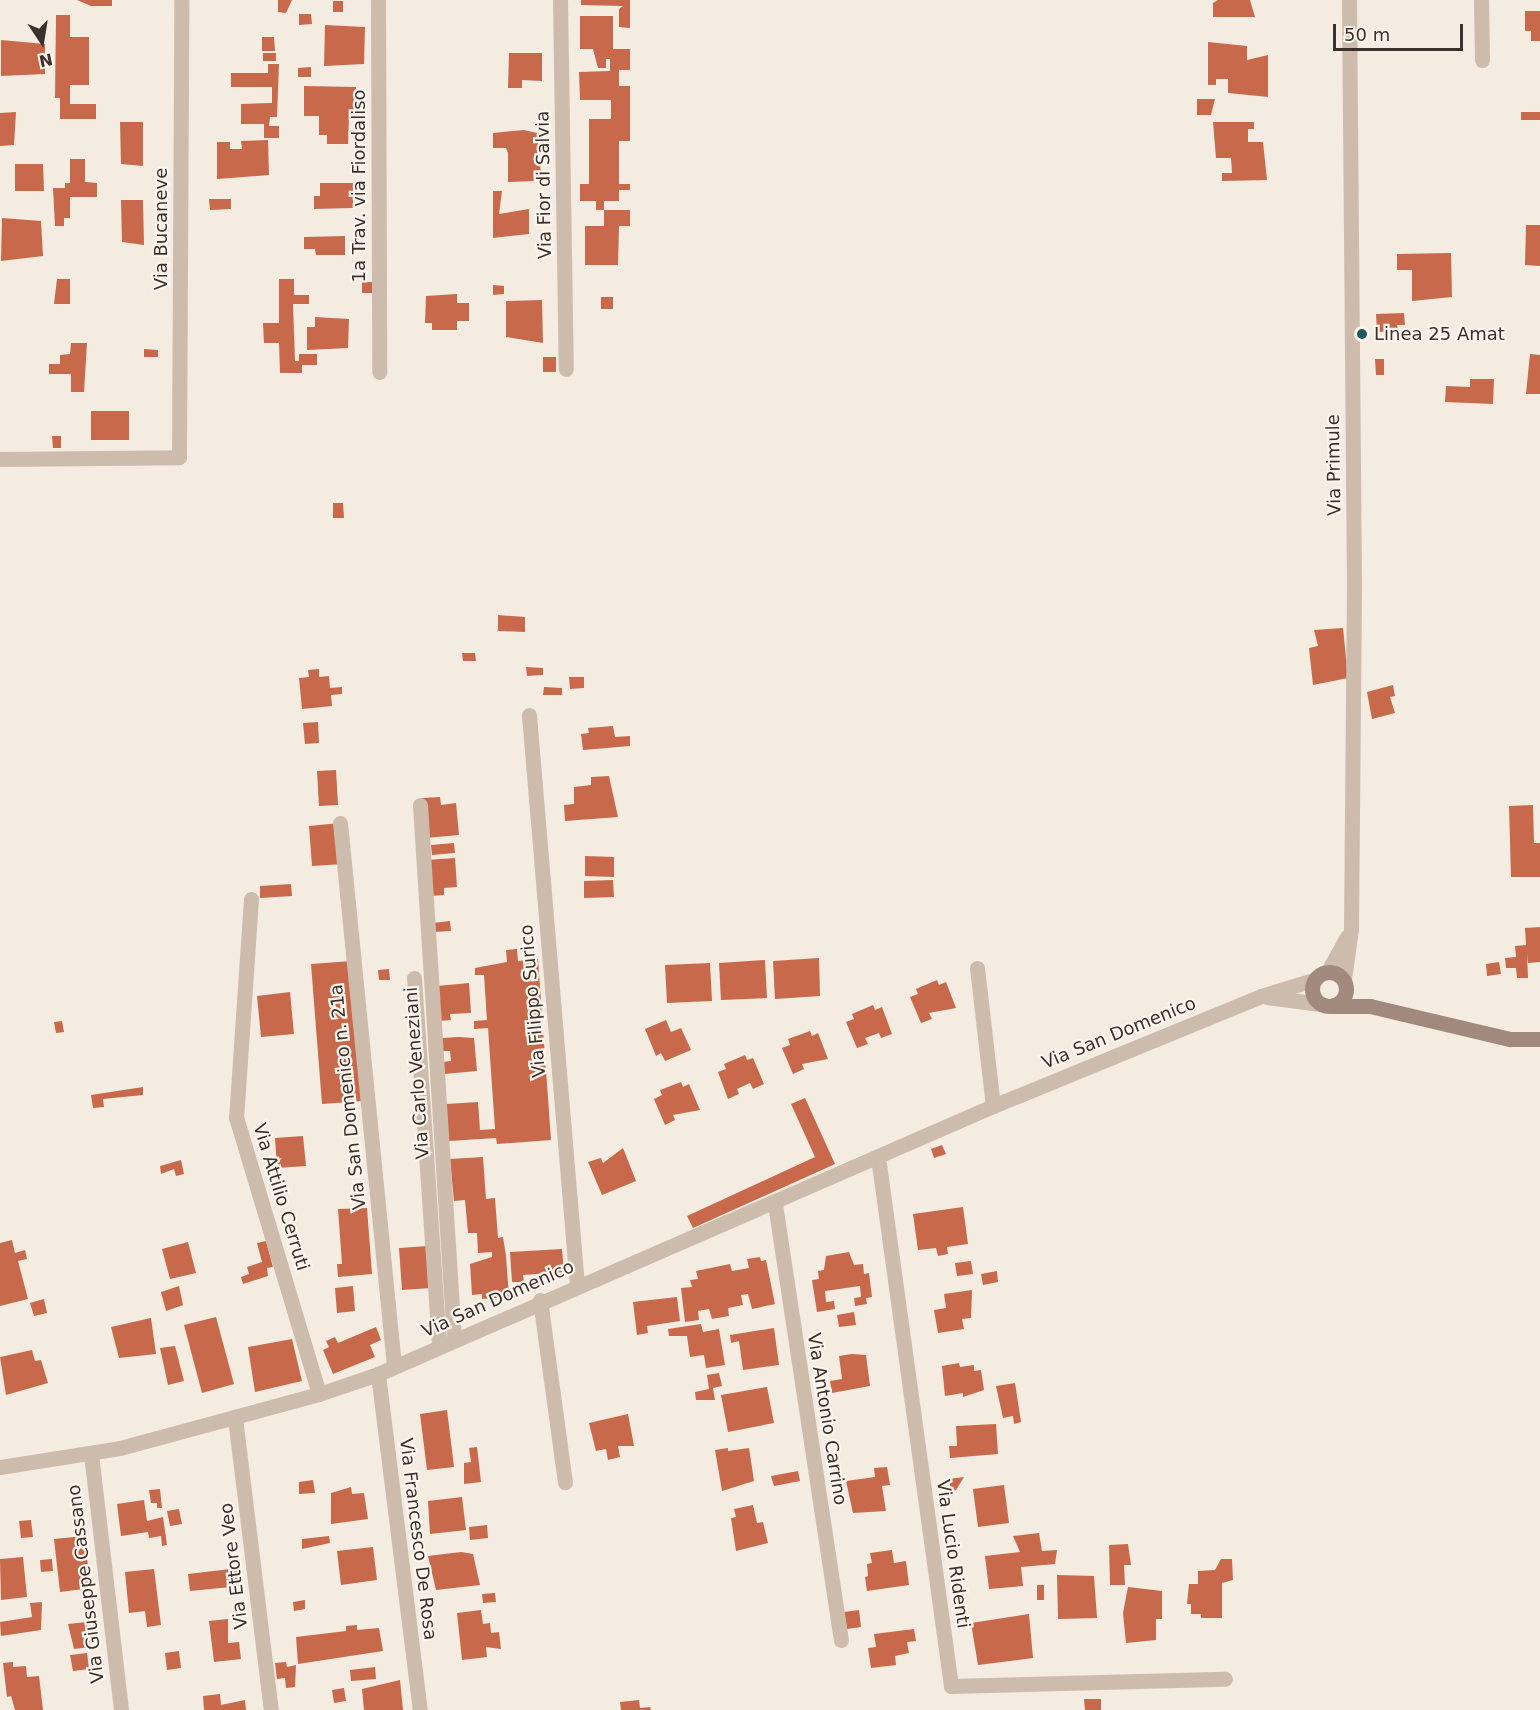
<!DOCTYPE html>
<html>
<head>
<meta charset="utf-8">
<style>
	body { margin:0 }
	#map { position:relative; width:1540px; height:1710px; overflow:hidden; background:#f4ebe1; font-family:"DejaVu Sans",sans-serif }
	div>[style] { position:absolute }
	.building>* { inset:0; background:#c8694b }
	.street>* { height:15px; margin:-7.5px; padding:0 7.5px; transform-origin:7.5px; border-radius:7.5px; background:#cdbbac }
	.secondary>* { height:15px; margin:-7.5px; padding:0 7.5px; transform-origin:7.5px; border-radius:7.5px; background:#a18a7d }
	.secondary>.ring { margin:-7.5px; padding:0; box-sizing:content-box; background:none; border:15px solid #a18a7d; border-radius:50% }
	.dots>* { width:16px; height:16px; translate:-50% -50%; box-sizing:border-box; border:3px solid #fbf5ee; border-radius:50% }
	span { translate:-50% -50%; white-space:nowrap; text-align:center; line-height:1.15; -webkit-text-stroke:4.5px #fbf5ee; paint-order:stroke }
	.street-label { font-size:18px; color:#3b302b }
	.poi-label { font-size:18px; color:#3b302b }
	.left { translate:0 -50%; text-align:left }
	.north { position:absolute; left:12px; top:12px; width:60px; height:60px; -webkit-text-stroke:4px #fbf5ee; paint-order:stroke; rotate:168deg; font-size:16px; font-weight:700; line-height:24px; text-align:center; color:#3b302b }
	.north::after { content:''; display:block; margin:auto; width:21px; height:27px; background:#3b302b; clip-path:polygon(50% 0,100% 100%,50% 72%,0 100%) }
	.scale { position:absolute; left:1333px; top:24px; width:130px; height:27px; box-sizing:border-box; border:3px solid #3b302b; border-top:0; padding-left:8px; font-size:18px; line-height:21px; white-space:nowrap; color:#3b302b; -webkit-text-stroke:4px #fbf5ee; paint-order:stroke }
</style>
</head>
<body>
<div id="map">
	<div class="building">
		<div style="clip-path:polygon(77px 0,112px 0,112px 6px,91px 6px)"></div>
		<div style="clip-path:polygon(278px 0,292px 0,286px 13px,278px 12px)"></div>
		<div style="clip-path:polygon(581px 0,630px 0,630px 28px,619px 27px,619px 9px,623px 6px,581px 5px)"></div>
		<div style="clip-path:polygon(1218px 0,1250px 0,1255px 17px,1213px 17px,1213px 3px)"></div>
		<div style="clip-path:polygon(333px 1px,343px 1px,343px 12px,333px 12px)"></div>
		<div style="clip-path:polygon(1525px 11px,1540px 11px,1540px 41px,1531px 41px,1531px 31px,1525px 31px)"></div>
		<div style="clip-path:polygon(299px 14px,311px 14px,312px 24px,299px 25px)"></div>
		<div style="clip-path:polygon(56px 15px,70px 15px,70px 37px,89px 37px,89px 85px,70px 85px,70px 104px,96px 104px,96px 119px,60px 119px,60px 98px,55px 98px)"></div>
		<div style="clip-path:polygon(580px 16px,613px 16px,613px 49px,630px 49px,630px 70px,619px 70px,619px 86px,630px 86px,630px 141px,619px 141px,619px 184px,630px 184px,630px 190px,619px 190px,619px 201px,604px 201px,604px 210px,596px 210px,596px 201px,580px 201px,580px 184px,589px 184px,589px 119px,611px 119px,611px 100px,580px 100px,579px 72px,610px 71px,610px 59px,606px 59px,606px 68px,598px 68px,593px 49px,580px 49px)"></div>
		<div style="clip-path:polygon(325px 25px,365px 27px,364px 64px,324px 66px)"></div>
		<div style="clip-path:polygon(262px 37px,274px 37px,275px 51px,262px 51px)"></div>
		<div style="clip-path:polygon(1px 40px,45px 44px,45px 74px,1px 76px)"></div>
		<div style="clip-path:polygon(1208px 42px,1247px 46px,1247px 60px,1268px 55px,1268px 97px,1228px 93px,1228px 79px,1216px 79px,1216px 85px,1208px 85px)"></div>
		<div style="clip-path:polygon(263px 53px,276px 53px,276px 61px,263px 61px)"></div>
		<div style="clip-path:polygon(509px 53px,542px 53px,542px 81px,522px 80px,522px 88px,508px 88px)"></div>
		<div style="clip-path:polygon(268px 64px,279px 64px,277px 117px,270px 117px,269px 126px,279px 126px,279px 138px,264px 138px,264px 124px,241px 124px,241px 104px,272px 103px,272px 87px,231px 87px,231px 73px,268px 73px)"></div>
		<div style="clip-path:polygon(311px 67px,311px 77px,298px 77px,298px 68px)"></div>
		<div style="clip-path:polygon(304px 86px,356px 87px,356px 116px,349px 116px,348px 144px,327px 144px,327px 135px,319px 135px,319px 116px,304px 116px)"></div>
		<div style="clip-path:polygon(1197px 99px,1215px 99px,1211px 115px,1197px 115px)"></div>
		<div style="clip-path:polygon(16px 112px,14px 145px,0 146px,0 113px)"></div>
		<div style="clip-path:polygon(1521px 112px,1540px 112px,1540px 120px,1521px 120px)"></div>
		<div style="clip-path:polygon(120px 122px,143px 122px,143px 166px,121px 164px)"></div>
		<div style="clip-path:polygon(1213px 122px,1254px 122px,1254px 129px,1248px 129px,1248px 142px,1263px 142px,1267px 180px,1222px 181px,1222px 173px,1232px 173px,1231px 158px,1216px 158px)"></div>
		<div style="clip-path:polygon(524px 130px,537px 133px,541px 174px,535px 181px,508px 182px,508px 153px,506px 148px,493px 148px,493px 133px)"></div>
		<div style="clip-path:polygon(268px 140px,269px 175px,217px 179px,217px 142px,230px 142px,230px 149px,242px 149px,241px 141px)"></div>
		<div style="clip-path:polygon(70px 159px,85px 159px,85px 182px,97px 183px,97px 197px,70px 197px,70px 218px,64px 218px,64px 226px,55px 226px,53px 188px,65px 188px,65px 183px,70px 183px)"></div>
		<div style="clip-path:polygon(15px 164px,43px 164px,44px 191px,15px 191px)"></div>
		<div style="clip-path:polygon(320px 183px,353px 183px,353px 208px,314px 209px,314px 196px,320px 196px)"></div>
		<div style="clip-path:polygon(493px 191px,502px 191px,499px 214px,529px 209px,529px 234px,493px 238px)"></div>
		<div style="clip-path:polygon(209px 199px,231px 199px,231px 209px,210px 210px)"></div>
		<div style="clip-path:polygon(121px 200px,143px 200px,144px 245px,122px 242px)"></div>
		<div style="clip-path:polygon(604px 210px,630px 210px,630px 226px,619px 226px,618px 265px,585px 265px,585px 226px,604px 226px)"></div>
		<div style="clip-path:polygon(2px 218px,41px 221px,43px 256px,1px 261px)"></div>
		<div style="clip-path:polygon(1526px 225px,1540px 225px,1540px 266px,1525px 265px)"></div>
		<div style="clip-path:polygon(345px 236px,345px 255px,316px 255px,315px 249px,304px 249px,304px 237px)"></div>
		<div style="clip-path:polygon(1451px 253px,1452px 297px,1412px 301px,1412px 270px,1397px 270px,1397px 254px)"></div>
		<div style="clip-path:polygon(57px 279px,70px 279px,70px 304px,54px 304px)"></div>
		<div style="clip-path:polygon(279px 279px,294px 279px,294px 295px,309px 295px,309px 304px,293px 304px,295px 361px,299px 361px,299px 354px,317px 354px,317px 365px,302px 365px,302px 373px,280px 373px,279px 343px,264px 343px,263px 323px,279px 323px)"></div>
		<div style="clip-path:polygon(362px 282px,375px 282px,375px 293px,362px 293px)"></div>
		<div style="clip-path:polygon(493px 285px,504px 286px,504px 294px,493px 295px)"></div>
		<div style="clip-path:polygon(457px 294px,457px 303px,469px 303px,469px 321px,457px 321px,457px 330px,432px 330px,432px 323px,425px 323px,426px 296px)"></div>
		<div style="clip-path:polygon(601px 297px,613px 297px,613px 309px,601px 309px)"></div>
		<div style="clip-path:polygon(542px 300px,543px 343px,506px 337px,506px 301px)"></div>
		<div style="clip-path:polygon(1404px 313px,1405px 325px,1397px 325px,1398px 331px,1377px 332px,1376px 314px)"></div>
		<div style="clip-path:polygon(315px 317px,349px 319px,348px 348px,307px 350px,307px 327px,315px 327px)"></div>
		<div style="clip-path:polygon(71px 343px,87px 343px,84px 392px,71px 392px,71px 374px,49px 374px,49px 364px,60px 364px,60px 355px,70px 354px)"></div>
		<div style="clip-path:polygon(144px 349px,158px 350px,158px 357px,144px 357px)"></div>
		<div style="clip-path:polygon(1530px 354px,1540px 355px,1540px 394px,1526px 394px)"></div>
		<div style="clip-path:polygon(543px 357px,556px 357px,556px 372px,543px 372px)"></div>
		<div style="clip-path:polygon(1375px 359px,1384px 359px,1384px 375px,1376px 375px)"></div>
		<div style="clip-path:polygon(1470px 379px,1494px 379px,1493px 404px,1445px 402px,1446px 386px,1470px 387px)"></div>
		<div style="clip-path:polygon(91px 411px,129px 411px,129px 440px,91px 440px)"></div>
		<div style="clip-path:polygon(52px 436px,61px 436px,61px 448px,53px 448px)"></div>
		<div style="clip-path:polygon(333px 503px,343px 503px,344px 518px,333px 518px)"></div>
		<div style="clip-path:polygon(498px 615px,525px 617px,525px 632px,498px 631px)"></div>
		<div style="clip-path:polygon(1343px 628px,1348px 678px,1313px 685px,1309px 648px,1318px 646px,1314px 630px)"></div>
		<div style="clip-path:polygon(462px 653px,475px 653px,476px 661px,463px 661px)"></div>
		<div style="clip-path:polygon(526px 667px,543px 668px,543px 675px,527px 676px)"></div>
		<div style="clip-path:polygon(319px 669px,319px 677px,329px 676px,330px 688px,342px 687px,342px 694px,331px 695px,332px 706px,302px 709px,299px 678px,309px 677px,308px 670px)"></div>
		<div style="clip-path:polygon(569px 677px,584px 677px,584px 688px,570px 689px)"></div>
		<div style="clip-path:polygon(1393px 685px,1395px 696px,1390px 697px,1395px 713px,1372px 719px,1367px 692px)"></div>
		<div style="clip-path:polygon(544px 687px,562px 688px,562px 695px,543px 695px)"></div>
		<div style="clip-path:polygon(318px 722px,319px 743px,305px 744px,303px 723px)"></div>
		<div style="clip-path:polygon(613px 726px,615px 737px,630px 736px,630px 746px,583px 750px,581px 734px,589px 733px,588px 728px)"></div>
		<div style="clip-path:polygon(336px 770px,338px 805px,319px 806px,317px 771px)"></div>
		<div style="clip-path:polygon(609px 776px,618px 817px,565px 821px,564px 805px,574px 804px,574px 787px,591px 785px,591px 777px)"></div>
		<div style="clip-path:polygon(440px 797px,441px 805px,456px 803px,459px 835px,425px 838px,422px 798px)"></div>
		<div style="clip-path:polygon(1533px 805px,1534px 843px,1540px 843px,1540px 877px,1511px 877px,1509px 806px)"></div>
		<div style="clip-path:polygon(340px 823px,343px 864px,312px 866px,309px 826px)"></div>
		<div style="clip-path:polygon(454px 843px,455px 853px,432px 855px,431px 845px)"></div>
		<div style="clip-path:polygon(585px 856px,614px 857px,614px 877px,585px 876px)"></div>
		<div style="clip-path:polygon(455px 858px,457px 887px,444px 888px,444px 895px,430px 896px,427px 860px)"></div>
		<div style="clip-path:polygon(613px 880px,614px 897px,584px 898px,584px 881px)"></div>
		<div style="clip-path:polygon(291px 884px,292px 896px,260px 898px,260px 886px)"></div>
		<div style="clip-path:polygon(450px 921px,451px 931px,433px 932px,432px 923px)"></div>
		<div style="clip-path:polygon(1540px 927px,1540px 962px,1528px 963px,1527px 953px,1528px 978px,1517px 978px,1516px 968px,1506px 968px,1505px 958px,1516px 957px,1515px 946px,1526px 945px,1525px 928px)"></div>
		<div style="clip-path:polygon(517px 949px,518px 961px,538px 959px,551px 1140px,497px 1144px,496px 1138px,449px 1141px,446px 1104px,478px 1102px,480px 1130px,495px 1129px,488px 1028px,474px 1029px,474px 1021px,487px 1020px,484px 975px,475px 975px,475px 968px,507px 962px,506px 950px)"></div>
		<div style="clip-path:polygon(819px 958px,820px 996px,775px 999px,773px 961px)"></div>
		<div style="clip-path:polygon(765px 960px,767px 998px,721px 1000px,719px 963px)"></div>
		<div style="clip-path:polygon(352px 961px,363px 1101px,322px 1104px,311px 964px)"></div>
		<div style="clip-path:polygon(1499px 962px,1501px 974px,1487px 976px,1486px 964px)"></div>
		<div style="clip-path:polygon(710px 963px,712px 1001px,667px 1003px,665px 965px)"></div>
		<div style="clip-path:polygon(389px 969px,390px 980px,379px 980px,378px 970px)"></div>
		<div style="clip-path:polygon(937px 980px,939px 985px,946px 982px,956px 1008px,929px 1013px,932px 1019px,921px 1023px,910px 997px,918px 994px,916px 989px)"></div>
		<div style="clip-path:polygon(469px 983px,471px 1013px,450px 1014px,451px 1020px,439px 1021px,437px 986px)"></div>
		<div style="clip-path:polygon(290px 992px,294px 1034px,261px 1037px,257px 996px)"></div>
		<div style="clip-path:polygon(873px 1005px,875px 1010px,882px 1007px,892px 1034px,881px 1038px,879px 1033px,865px 1038px,868px 1044px,857px 1048px,846px 1022px,854px 1019px,852px 1014px)"></div>
		<div style="clip-path:polygon(666px 1020px,671px 1032px,681px 1028px,691px 1050px,665px 1061px,661px 1053px,656px 1056px,645px 1029px)"></div>
		<div style="clip-path:polygon(62px 1021px,64px 1032px,56px 1033px,54px 1022px)"></div>
		<div style="clip-path:polygon(810px 1031px,812px 1036px,818px 1033px,828px 1059px,802px 1064px,804px 1069px,793px 1074px,782px 1048px,790px 1045px,788px 1039px)"></div>
		<div style="clip-path:polygon(459px 1037px,474px 1038px,477px 1071px,444px 1074px,443px 1062px,451px 1061px,450px 1051px,442px 1051px,441px 1038px)"></div>
		<div style="clip-path:polygon(745px 1055px,747px 1060px,753px 1058px,764px 1084px,753px 1089px,750px 1083px,737px 1089px,739px 1094px,728px 1099px,718px 1072px,726px 1069px,724px 1064px)"></div>
		<div style="clip-path:polygon(681px 1082px,683px 1087px,689px 1084px,700px 1110px,673px 1115px,675px 1120px,665px 1125px,654px 1099px,662px 1095px,660px 1090px)"></div>
		<div style="clip-path:polygon(143px 1087px,143px 1095px,103px 1099px,104px 1107px,93px 1108px,91px 1095px)"></div>
		<div style="clip-path:polygon(805px 1098px,835px 1164px,693px 1228px,687px 1216px,815px 1157px,791px 1104px)"></div>
		<div style="clip-path:polygon(303px 1136px,306px 1166px,277px 1168px,275px 1138px)"></div>
		<div style="clip-path:polygon(942px 1145px,946px 1154px,934px 1158px,931px 1149px)"></div>
		<div style="clip-path:polygon(623px 1148px,636px 1181px,602px 1195px,588px 1162px,601px 1158px,603px 1163px)"></div>
		<div style="clip-path:polygon(483px 1157px,486px 1199px,495px 1198px,498px 1238px,503px 1237px,506px 1256px,509px 1297px,482px 1299px,482px 1294px,472px 1295px,470px 1264px,492px 1257px,492px 1252px,478px 1253px,477px 1233px,468px 1233px,465px 1200px,454px 1201px,450px 1159px)"></div>
		<div style="clip-path:polygon(181px 1160px,184px 1174px,176px 1176px,174px 1169px,161px 1174px,160px 1166px)"></div>
		<div style="clip-path:polygon(963px 1207px,968px 1244px,947px 1247px,948px 1254px,938px 1256px,936px 1248px,918px 1250px,913px 1214px)"></div>
		<div style="clip-path:polygon(367px 1208px,372px 1274px,338px 1277px,337px 1264px,342px 1264px,338px 1209px)"></div>
		<div style="clip-path:polygon(12px 1240px,15px 1253px,25px 1250px,27px 1259px,18px 1261px,28px 1299px,0 1306px,0 1243px)"></div>
		<div style="clip-path:polygon(266px 1241px,273px 1267px,267px 1268px,268px 1276px,243px 1284px,241px 1277px,249px 1274px,247px 1267px,262px 1262px,257px 1243px)"></div>
		<div style="clip-path:polygon(188px 1242px,196px 1273px,170px 1279px,162px 1249px)"></div>
		<div style="clip-path:polygon(428px 1246px,431px 1288px,402px 1290px,399px 1248px)"></div>
		<div style="clip-path:polygon(562px 1249px,564px 1272px,523px 1275px,524px 1282px,512px 1282px,510px 1252px)"></div>
		<div style="clip-path:polygon(849px 1252px,854px 1265px,863px 1264px,864px 1274px,869px 1273px,872px 1297px,866px 1298px,867px 1304px,855px 1306px,854px 1298px,861px 1297px,860px 1286px,825px 1291px,826px 1302px,834px 1301px,835px 1309px,817px 1312px,812px 1280px,819px 1279px,818px 1271px,824px 1270px,826px 1256px)"></div>
		<div style="clip-path:polygon(760px 1257px,761px 1261px,766px 1260px,775px 1304px,752px 1309px,748px 1294px,741px 1295px,743px 1305px,728px 1308px,729px 1316px,712px 1319px,709px 1309px,698px 1311px,699px 1320px,685px 1322px,681px 1288px,692px 1287px,690px 1280px,698px 1279px,696px 1271px,730px 1264px,732px 1271px,749px 1268px,747px 1259px)"></div>
		<div style="clip-path:polygon(971px 1261px,973px 1274px,957px 1276px,955px 1263px)"></div>
		<div style="clip-path:polygon(997px 1271px,998px 1282px,983px 1285px,981px 1274px)"></div>
		<div style="clip-path:polygon(179px 1286px,183px 1305px,166px 1311px,161px 1292px)"></div>
		<div style="clip-path:polygon(353px 1286px,355px 1311px,337px 1313px,335px 1288px)"></div>
		<div style="clip-path:polygon(972px 1290px,971px 1318px,962px 1319px,964px 1329px,938px 1333px,934px 1310px,946px 1308px,944px 1294px)"></div>
		<div style="clip-path:polygon(677px 1297px,680px 1321px,647px 1326px,648px 1333px,637px 1335px,633px 1302px)"></div>
		<div style="clip-path:polygon(44px 1299px,47px 1313px,34px 1316px,30px 1303px)"></div>
		<div style="clip-path:polygon(854px 1312px,856px 1325px,839px 1327px,837px 1315px)"></div>
		<div style="clip-path:polygon(216px 1317px,234px 1384px,202px 1393px,184px 1325px)"></div>
		<div style="clip-path:polygon(151px 1318px,156px 1354px,119px 1358px,111px 1327px)"></div>
		<div style="clip-path:polygon(701px 1324px,703px 1332px,719px 1329px,725px 1365px,706px 1368px,704px 1355px,690px 1357px,687px 1336px,669px 1336px,668px 1329px)"></div>
		<div style="clip-path:polygon(376px 1327px,381px 1340px,370px 1345px,375px 1357px,333px 1374px,323px 1350px,329px 1347px,326px 1341px,335px 1337px,338px 1343px)"></div>
		<div style="clip-path:polygon(774px 1328px,779px 1365px,743px 1370px,739px 1341px,731px 1343px,730px 1335px)"></div>
		<div style="clip-path:polygon(292px 1339px,302px 1381px,255px 1392px,248px 1347px)"></div>
		<div style="clip-path:polygon(175px 1346px,184px 1381px,168px 1385px,160px 1348px)"></div>
		<div style="clip-path:polygon(32px 1350px,35px 1361px,41px 1360px,48px 1383px,6px 1395px,0 1357px)"></div>
		<div style="clip-path:polygon(852px 1354px,866px 1355px,870px 1386px,832px 1393px,830px 1381px,842px 1379px,839px 1356px)"></div>
		<div style="clip-path:polygon(959px 1363px,960px 1367px,974px 1365px,974px 1371px,981px 1370px,984px 1390px,963px 1397px,963px 1393px,945px 1396px,942px 1366px)"></div>
		<div style="clip-path:polygon(719px 1373px,722px 1386px,713px 1388px,715px 1400px,696px 1400px,695px 1392px,709px 1389px,707px 1375px)"></div>
		<div style="clip-path:polygon(1015px 1383px,1021px 1422px,1014px 1424px,1013px 1416px,1003px 1418px,996px 1386px)"></div>
		<div style="clip-path:polygon(767px 1387px,774px 1423px,728px 1432px,721px 1395px)"></div>
		<div style="clip-path:polygon(447px 1410px,454px 1467px,427px 1470px,420px 1414px)"></div>
		<div style="clip-path:polygon(628px 1414px,634px 1446px,618px 1446px,620px 1457px,608px 1460px,606px 1449px,596px 1451px,589px 1423px)"></div>
		<div style="clip-path:polygon(996px 1424px,998px 1454px,950px 1458px,949px 1446px,957px 1446px,956px 1426px)"></div>
		<div style="clip-path:polygon(477px 1447px,481px 1482px,464px 1484px,464px 1463px,471px 1462px,469px 1448px)"></div>
		<div style="clip-path:polygon(728px 1448px,728px 1451px,749px 1448px,754px 1481px,722px 1491px,715px 1450px)"></div>
		<div style="clip-path:polygon(887px 1467px,890px 1485px,882px 1486px,886px 1511px,853px 1513px,846px 1481px,875px 1477px,874px 1468px)"></div>
		<div style="clip-path:polygon(798px 1471px,800px 1481px,774px 1486px,771px 1476px)"></div>
		<div style="clip-path:polygon(964px 1477px,956px 1490px,951px 1492px,949px 1479px)"></div>
		<div style="clip-path:polygon(313px 1480px,315px 1493px,299px 1494px,299px 1482px)"></div>
		<div style="clip-path:polygon(1004px 1485px,1009px 1523px,978px 1527px,973px 1489px)"></div>
		<div style="clip-path:polygon(351px 1487px,352px 1494px,364px 1493px,368px 1519px,331px 1524px,331px 1493px)"></div>
		<div style="clip-path:polygon(160px 1489px,162px 1508px,157px 1508px,157px 1503px,151px 1503px,149px 1490px)"></div>
		<div style="clip-path:polygon(462px 1497px,466px 1530px,430px 1534px,428px 1501px)"></div>
		<div style="clip-path:polygon(144px 1500px,147px 1521px,163px 1517px,167px 1545px,162px 1546px,161px 1536px,149px 1538px,148px 1532px,121px 1536px,117px 1504px)"></div>
		<div style="clip-path:polygon(753px 1505px,757px 1523px,763px 1522px,768px 1543px,736px 1551px,731px 1518px,736px 1517px,734px 1509px)"></div>
		<div style="clip-path:polygon(179px 1509px,182px 1524px,170px 1526px,167px 1511px)"></div>
		<div style="clip-path:polygon(31px 1520px,33px 1537px,21px 1538px,19px 1521px)"></div>
		<div style="clip-path:polygon(487px 1525px,488px 1538px,470px 1540px,469px 1527px)"></div>
		<div style="clip-path:polygon(1039px 1533px,1042px 1551px,1057px 1550px,1055px 1564px,1021px 1567px,1023px 1586px,989px 1589px,985px 1556px,1020px 1552px,1013px 1536px)"></div>
		<div style="clip-path:polygon(84px 1536px,91px 1588px,60px 1592px,54px 1539px)"></div>
		<div style="clip-path:polygon(329px 1536px,330px 1543px,302px 1549px,302px 1539px)"></div>
		<div style="clip-path:polygon(1128px 1544px,1131px 1565px,1124px 1565px,1125px 1585px,1110px 1585px,1109px 1545px)"></div>
		<div style="clip-path:polygon(373px 1547px,377px 1580px,341px 1585px,337px 1551px)"></div>
		<div style="clip-path:polygon(892px 1550px,894px 1563px,906px 1561px,909px 1585px,867px 1591px,865px 1577px,868px 1576px,867px 1564px,872px 1563px,870px 1553px)"></div>
		<div style="clip-path:polygon(461px 1552px,473px 1554px,480px 1585px,436px 1590px,428px 1556px)"></div>
		<div style="clip-path:polygon(23px 1557px,27px 1597px,1px 1600px,0 1559px)"></div>
		<div style="clip-path:polygon(52px 1559px,53px 1571px,41px 1572px,40px 1560px)"></div>
		<div style="clip-path:polygon(1221px 1559px,1232px 1559px,1233px 1580px,1222px 1583px,1222px 1618px,1201px 1618px,1201px 1614px,1191px 1614px,1191px 1604px,1187px 1604px,1189px 1584px,1198px 1584px,1198px 1571px,1215px 1570px)"></div>
		<div style="clip-path:polygon(239px 1568px,241px 1586px,190px 1591px,188px 1574px)"></div>
		<div style="clip-path:polygon(154px 1569px,161px 1625px,147px 1627px,145px 1611px,129px 1613px,125px 1572px)"></div>
		<div style="clip-path:polygon(1057px 1575px,1094px 1576px,1097px 1618px,1058px 1619px)"></div>
		<div style="clip-path:polygon(1037px 1585px,1044px 1585px,1044px 1600px,1037px 1600px)"></div>
		<div style="clip-path:polygon(1128px 1587px,1162px 1591px,1162px 1619px,1156px 1619px,1156px 1640px,1126px 1643px,1123px 1613px)"></div>
		<div style="clip-path:polygon(495px 1593px,496px 1602px,483px 1603px,482px 1594px)"></div>
		<div style="clip-path:polygon(305px 1600px,305px 1609px,294px 1611px,293px 1602px)"></div>
		<div style="clip-path:polygon(42px 1602px,41px 1630px,1px 1636px,0 1622px,32px 1617px,30px 1603px)"></div>
		<div style="clip-path:polygon(481px 1610px,483px 1624px,490px 1623px,491px 1633px,499px 1632px,501px 1649px,486px 1647px,487px 1657px,462px 1660px,457px 1613px)"></div>
		<div style="clip-path:polygon(859px 1610px,861px 1627px,847px 1629px,844px 1612px)"></div>
		<div style="clip-path:polygon(1029px 1614px,1033px 1658px,978px 1665px,971px 1623px)"></div>
		<div style="clip-path:polygon(228px 1619px,228px 1643px,239px 1642px,241px 1659px,214px 1662px,209px 1621px)"></div>
		<div style="clip-path:polygon(87px 1622px,92px 1647px,74px 1649px,68px 1624px)"></div>
		<div style="clip-path:polygon(357px 1625px,357px 1630px,379px 1628px,383px 1651px,298px 1664px,296px 1637px,346px 1631px,346px 1626px)"></div>
		<div style="clip-path:polygon(914px 1629px,916px 1641px,907px 1642px,909px 1653px,895px 1656px,896px 1665px,871px 1668px,868px 1648px,876px 1647px,874px 1634px)"></div>
		<div style="clip-path:polygon(179px 1651px,181px 1668px,167px 1670px,165px 1653px)"></div>
		<div style="clip-path:polygon(87px 1653px,89px 1669px,73px 1671px,70px 1655px)"></div>
		<div style="clip-path:polygon(13px 1662px,13px 1667px,26px 1666px,27px 1677px,39px 1676px,43px 1710px,15px 1710px,11px 1696px,7px 1697px,3px 1663px)"></div>
		<div style="clip-path:polygon(286px 1662px,287px 1667px,296px 1665px,295px 1687px,286px 1688px,285px 1678px,277px 1679px,275px 1663px)"></div>
		<div style="clip-path:polygon(375px 1667px,376px 1679px,351px 1681px,350px 1670px)"></div>
		<div style="clip-path:polygon(400px 1680px,403px 1710px,364px 1710px,362px 1689px)"></div>
		<div style="clip-path:polygon(344px 1688px,346px 1701px,334px 1703px,332px 1690px)"></div>
		<div style="clip-path:polygon(220px 1694px,221px 1705px,245px 1700px,246px 1710px,204px 1710px,203px 1696px)"></div>
		<div style="clip-path:polygon(1084px 1699px,1101px 1699px,1101px 1710px,1085px 1710px)"></div>
		<div style="clip-path:polygon(639px 1700px,640px 1708px,650px 1707px,651px 1710px,621px 1710px,620px 1702px)"></div>
	</div>
	<div class="street">
		<div style="left:378px;top:0;width:372px;rotate:89.8deg"></div>
		<div style="left:560px;top:0;width:369px;rotate:89.1deg"></div>
		<div style="left:1481px;top:0;width:60px;rotate:89deg"></div>
		<div style="left:0;top:459px;width:179px;rotate:-0.6deg"></div>
		<div style="left:179px;top:457px;width:457px;rotate:-89.7deg"></div>
		<div style="left:529px;top:715px;width:572px;rotate:85.19deg"></div>
		<div style="left:420px;top:805px;width:535px;rotate:86.36deg"></div>
		<div style="left:340px;top:823px;width:546px;rotate:84.32deg"></div>
		<div style="left:251px;top:899px;width:219px;rotate:93.9deg"></div>
		<div style="left:236px;top:1117px;width:289px;rotate:73.3deg"></div>
		<div style="left:977px;top:968px;width:139px;rotate:83.4deg"></div>
		<div style="left:1328px;top:971px;width:39px;rotate:-61deg"></div>
		<div style="left:414px;top:978px;width:369px;rotate:86.1deg"></div>
		<div style="left:1344px;top:979px;width:50px;rotate:-82deg"></div>
		<div style="left:1351px;top:929px;width:343px;rotate:-89.5deg"></div>
		<div style="left:1354px;top:586px;width:586px;rotate:-90.49deg"></div>
		<div style="left:1267px;top:997px;width:54px;rotate:7.4deg"></div>
		<div style="left:878px;top:1157px;width:534px;rotate:82.14deg"></div>
		<div style="left:951px;top:1686px;width:274px;rotate:-1.5deg"></div>
		<div style="left:775px;top:1204px;width:441px;rotate:81.4deg"></div>
		<div style="left:540px;top:1300px;width:184px;rotate:82.2deg"></div>
		<div style="left:378px;top:1374px;width:339px;rotate:82.9deg"></div>
		<div style="left:235px;top:1418px;width:294px;rotate:83deg"></div>
		<div style="left:91px;top:1454px;width:258px;rotate:83.3deg"></div>
		<div style="left:0;top:1467px;width:121px;rotate:-9deg"></div>
		<div style="left:120px;top:1448px;width:206px;rotate:-15.2deg"></div>
		<div style="left:319px;top:1394px;width:62px;rotate:-18.7deg"></div>
		<div style="left:378px;top:1374px;width:671px;rotate:-23.55deg"></div>
		<div style="left:993px;top:1106px;width:290px;rotate:-22.3deg"></div>
		<div style="left:1261px;top:996px;width:54px;rotate:-17.1deg"></div>
	</div>
	<div class="secondary">
		<div class="ring" style="left:1312px;top:972px;width:19px;height:19px"></div>
		<div style="left:1332px;top:1006px;width:38px"></div>
		<div style="left:1370px;top:1006px;width:144px;rotate:13.3deg"></div>
		<div style="left:1510px;top:1039px;width:30px"></div>
	</div>
	<div class="dots">
		<div style="left:1362px;top:334px;background:#1f5a5e"></div>
	</div>
	<div class="street-label">
		<span style="left:544px;top:185px;rotate:-91deg">Via Fior di Salvia</span>
		<span style="left:359px;top:186px;rotate:-90deg">1a Trav. via Fiordaliso</span>
		<span style="left:161px;top:229px;rotate:-90deg">Via Bucaneve</span>
		<span style="left:1334px;top:465px;rotate:-91deg">Via Primule</span>
		<span style="left:533px;top:1001px;rotate:-95deg">Via Filippo Surico</span>
		<span style="left:1119px;top:1033px;rotate:-22deg">Via San Domenico</span>
		<span style="left:417px;top:1073px;rotate:-94deg">Via Carlo Veneziani</span>
		<span style="left:348px;top:1097px;rotate:-96deg">Via San Domenico n. 21a</span>
		<span style="left:281px;top:1197px;rotate:73deg">Via Attilio Cerruti</span>
		<span style="left:498px;top:1299px;rotate:-24deg">Via San Domenico</span>
		<span style="left:827px;top:1419px;rotate:81deg">Via Antonio Carrino</span>
		<span style="left:418px;top:1539px;rotate:83deg">Via Francesco De Rosa</span>
		<span style="left:953px;top:1554px;rotate:82deg">Via Lucio Ridenti</span>
		<span style="left:234px;top:1566px;rotate:-97deg">Via Ettore Veo</span>
		<span style="left:86px;top:1584px;rotate:-97deg">Via Giuseppe Cassano</span>
	</div>
	<div class="poi-label">
		<span class="left" style="left:1374px;top:334px">Linea 25 Amat</span>
	</div>
	<div class="north">N</div>
	<div class="scale">50 m</div>
</div>
</body>
</html>
